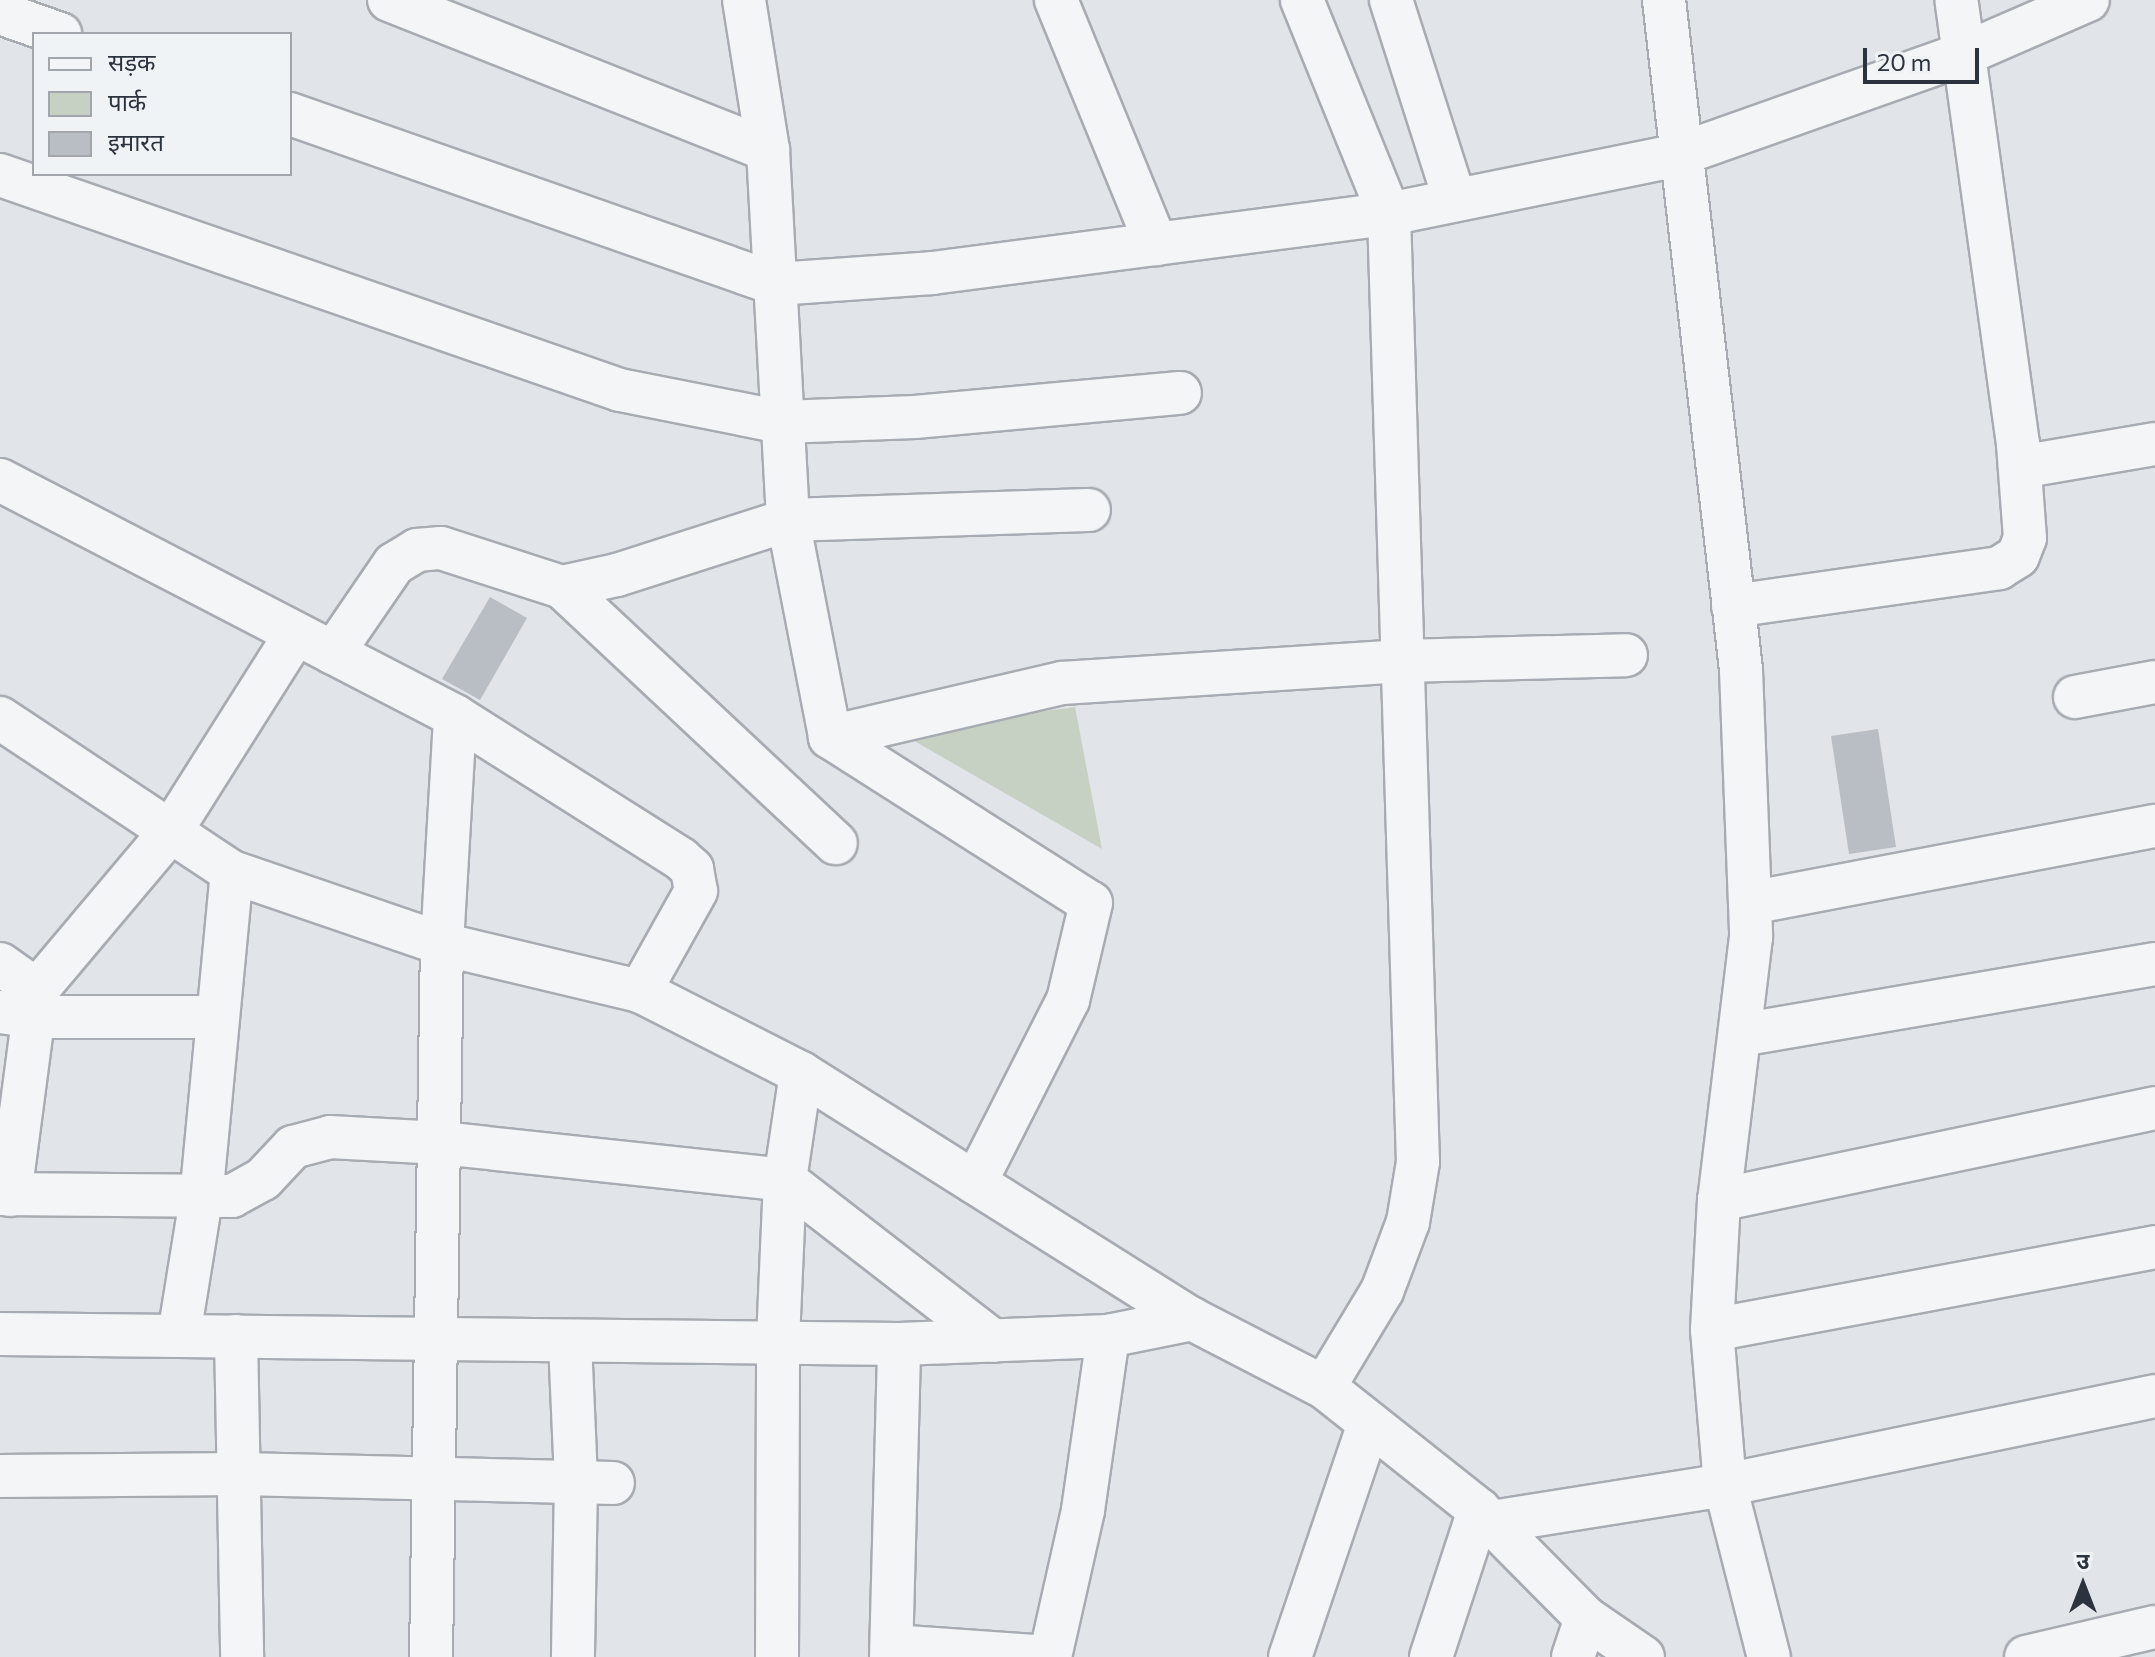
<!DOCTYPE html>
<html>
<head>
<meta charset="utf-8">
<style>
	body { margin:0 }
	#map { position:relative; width:2155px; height:1657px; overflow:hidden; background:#e1e4e8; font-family:Commissioner,"Noto Sans Devanagari",sans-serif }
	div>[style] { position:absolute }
	.green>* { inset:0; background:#c7d1c3 }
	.building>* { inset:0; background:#b9bec5 }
	.roads { filter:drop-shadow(2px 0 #a7abb2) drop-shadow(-2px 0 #a7abb2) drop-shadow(0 2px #a7abb2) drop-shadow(0 -2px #a7abb2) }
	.minor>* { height:42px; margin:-21px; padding:0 21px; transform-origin:21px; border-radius:21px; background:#f3f5f7 }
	span { translate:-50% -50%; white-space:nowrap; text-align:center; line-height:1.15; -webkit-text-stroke:6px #f0f3f6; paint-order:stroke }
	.legend { position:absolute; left:32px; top:32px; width:260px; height:144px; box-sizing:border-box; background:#f0f3f6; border:2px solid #a1a6ac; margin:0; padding:10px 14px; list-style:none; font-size:24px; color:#2b333e }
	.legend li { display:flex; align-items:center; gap:16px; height:40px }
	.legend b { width:40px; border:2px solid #a1a6ac }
	.north { position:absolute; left:2043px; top:1545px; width:80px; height:80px; -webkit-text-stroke:6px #f0f3f6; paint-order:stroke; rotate:0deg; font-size:22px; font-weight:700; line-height:32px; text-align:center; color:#2b333e }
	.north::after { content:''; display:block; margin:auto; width:28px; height:36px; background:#2b333e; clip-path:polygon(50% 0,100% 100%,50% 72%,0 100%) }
	.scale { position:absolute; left:1863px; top:48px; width:116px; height:36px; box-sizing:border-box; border:4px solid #2b333e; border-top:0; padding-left:10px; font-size:24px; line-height:28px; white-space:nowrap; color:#2b333e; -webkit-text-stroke:6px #f0f3f6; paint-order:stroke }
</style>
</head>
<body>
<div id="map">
	<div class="green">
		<div style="clip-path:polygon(1075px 707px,1102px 849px,897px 731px)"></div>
	</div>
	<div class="building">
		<div style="clip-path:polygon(490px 597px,527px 618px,480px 700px,442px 679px)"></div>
		<div style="clip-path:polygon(1878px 729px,1896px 847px,1849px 854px,1831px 736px)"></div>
	</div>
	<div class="roads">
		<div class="minor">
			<div style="left:389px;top:0;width:408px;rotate:21.6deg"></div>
			<div style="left:744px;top:0;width:152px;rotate:80.9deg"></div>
			<div style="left:768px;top:150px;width:371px;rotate:86.9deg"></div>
			<div style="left:788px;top:520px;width:221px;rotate:79deg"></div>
			<div style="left:830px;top:737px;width:309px;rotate:32.5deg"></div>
			<div style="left:1091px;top:903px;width:100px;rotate:103.3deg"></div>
			<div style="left:1068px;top:1000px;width:205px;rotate:116.9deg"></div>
			<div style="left:1056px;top:0;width:264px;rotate:67.7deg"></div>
			<div style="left:1302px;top:0;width:231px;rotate:67.9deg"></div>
			<div style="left:1389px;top:214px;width:948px;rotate:88.25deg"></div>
			<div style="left:1418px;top:1162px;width:61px;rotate:99.5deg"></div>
			<div style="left:1408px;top:1222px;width:74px;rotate:110.6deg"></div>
			<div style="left:1382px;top:1291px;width:112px;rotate:121.1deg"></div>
			<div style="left:1391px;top:0;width:207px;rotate:72.3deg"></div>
			<div style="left:1664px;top:0;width:674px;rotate:83.44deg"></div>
			<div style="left:1741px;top:670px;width:233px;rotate:87.8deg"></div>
			<div style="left:1750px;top:903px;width:34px;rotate:88deg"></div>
			<div style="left:1751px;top:937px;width:265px;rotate:96.9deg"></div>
			<div style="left:1719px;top:1200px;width:130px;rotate:93.1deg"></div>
			<div style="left:1712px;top:1330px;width:156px;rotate:85.2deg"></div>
			<div style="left:1725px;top:1485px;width:178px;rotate:75.7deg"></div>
			<div style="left:0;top:13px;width:64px;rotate:19.3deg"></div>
			<div style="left:290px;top:114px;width:515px;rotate:19.28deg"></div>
			<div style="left:776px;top:284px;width:156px;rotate:-4deg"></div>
			<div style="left:932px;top:273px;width:461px;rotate:-7.4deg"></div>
			<div style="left:1389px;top:214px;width:295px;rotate:-11.5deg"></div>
			<div style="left:1678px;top:155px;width:303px;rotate:-19.5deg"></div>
			<div style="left:1964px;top:54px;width:135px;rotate:-23.5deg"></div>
			<div style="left:0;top:175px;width:656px;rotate:19.13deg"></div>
			<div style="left:620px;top:390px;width:165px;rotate:11.2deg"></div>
			<div style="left:782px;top:422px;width:133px;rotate:-2.2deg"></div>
			<div style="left:915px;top:417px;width:266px;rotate:-5.2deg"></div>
			<div style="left:2020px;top:467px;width:137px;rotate:-9.7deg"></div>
			<div style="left:0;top:480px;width:513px;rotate:27.41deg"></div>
			<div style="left:455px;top:716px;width:267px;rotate:32.3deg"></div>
			<div style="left:681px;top:859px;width:15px;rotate:42deg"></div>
			<div style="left:692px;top:869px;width:22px;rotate:80deg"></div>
			<div style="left:696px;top:891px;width:115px;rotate:119.2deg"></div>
			<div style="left:562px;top:587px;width:375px;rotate:43.1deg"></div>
			<div style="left:1733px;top:606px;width:269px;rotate:-8.1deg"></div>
			<div style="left:1999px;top:568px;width:22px;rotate:-32deg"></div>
			<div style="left:2018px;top:556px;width:19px;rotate:-69deg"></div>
			<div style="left:2025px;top:538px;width:94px;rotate:-94.3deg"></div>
			<div style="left:2018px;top:444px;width:448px;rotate:-97.9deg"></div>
			<div style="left:333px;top:653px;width:108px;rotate:-55.6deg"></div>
			<div style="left:394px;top:564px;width:27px;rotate:-31deg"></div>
			<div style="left:417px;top:550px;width:24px;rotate:-5deg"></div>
			<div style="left:441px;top:548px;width:127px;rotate:17.9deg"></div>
			<div style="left:562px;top:587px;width:56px;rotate:-12.3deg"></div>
			<div style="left:617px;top:575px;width:180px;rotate:-17.8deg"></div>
			<div style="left:788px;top:520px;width:301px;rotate:-1.9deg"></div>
			<div style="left:2075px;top:697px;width:81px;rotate:-10.6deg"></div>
			<div style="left:0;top:718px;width:278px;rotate:33.6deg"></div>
			<div style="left:232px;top:872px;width:222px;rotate:18.9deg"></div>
			<div style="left:442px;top:944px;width:204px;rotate:13.4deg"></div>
			<div style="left:640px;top:991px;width:181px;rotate:27deg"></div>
			<div style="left:801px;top:1073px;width:462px;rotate:32.2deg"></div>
			<div style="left:1192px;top:1319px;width:148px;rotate:27.3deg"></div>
			<div style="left:1324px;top:1387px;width:198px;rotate:38.4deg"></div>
			<div style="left:1479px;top:1510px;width:152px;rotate:45.3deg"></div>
			<div style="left:1586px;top:1618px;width:69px;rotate:34.4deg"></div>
			<div style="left:830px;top:737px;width:238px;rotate:-13.1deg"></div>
			<div style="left:1062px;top:683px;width:342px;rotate:-3.7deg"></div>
			<div style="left:1403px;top:661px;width:223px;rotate:-1.5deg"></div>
			<div style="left:1750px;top:903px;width:412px;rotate:-10.8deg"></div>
			<div style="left:0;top:964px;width:45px;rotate:35.1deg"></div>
			<div style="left:0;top:1012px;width:34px;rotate:8deg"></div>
			<div style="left:34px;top:1017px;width:182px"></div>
			<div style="left:1740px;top:1035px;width:421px;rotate:-9.7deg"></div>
			<div style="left:785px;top:1180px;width:263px;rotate:37.7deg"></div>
			<div style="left:0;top:1194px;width:232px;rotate:0.5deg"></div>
			<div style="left:232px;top:1196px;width:35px;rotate:-29deg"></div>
			<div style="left:263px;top:1179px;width:44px;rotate:-46.8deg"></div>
			<div style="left:293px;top:1147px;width:38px;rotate:-15deg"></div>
			<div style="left:330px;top:1137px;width:111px;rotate:3.1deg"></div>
			<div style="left:441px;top:1143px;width:346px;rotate:6.1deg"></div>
			<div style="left:785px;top:1180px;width:108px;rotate:-81.5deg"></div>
			<div style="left:10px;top:1195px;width:207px;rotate:-82.5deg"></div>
			<div style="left:37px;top:990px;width:208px;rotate:-49.9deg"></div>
			<div style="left:171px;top:831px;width:232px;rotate:-57.7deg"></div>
			<div style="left:1719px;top:1200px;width:446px;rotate:-11.9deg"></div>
			<div style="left:1712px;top:1330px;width:451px;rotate:-10.6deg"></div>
			<div style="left:0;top:1334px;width:899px;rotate:0.64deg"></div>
			<div style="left:899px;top:1344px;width:209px;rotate:-2.2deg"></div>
			<div style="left:1108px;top:1336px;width:86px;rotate:-11.4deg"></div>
			<div style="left:179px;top:1335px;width:138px;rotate:-80.8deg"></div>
			<div style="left:201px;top:1199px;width:328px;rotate:-84.6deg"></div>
			<div style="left:236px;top:1336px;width:321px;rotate:88.9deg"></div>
			<div style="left:570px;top:1342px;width:140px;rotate:87.5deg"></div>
			<div style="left:576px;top:1482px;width:175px;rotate:91deg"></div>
			<div style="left:0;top:1476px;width:242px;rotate:-0.5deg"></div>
			<div style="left:242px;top:1474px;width:371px;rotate:1.4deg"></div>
			<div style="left:1492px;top:1522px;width:236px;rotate:-9deg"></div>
			<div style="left:1725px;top:1485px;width:439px;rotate:-11.7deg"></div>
			<div style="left:892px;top:1646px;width:157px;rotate:4deg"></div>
			<div style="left:431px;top:1657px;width:713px;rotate:-89.12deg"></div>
			<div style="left:442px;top:944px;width:228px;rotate:-86.7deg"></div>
			<div style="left:777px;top:1657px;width:317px;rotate:-89.8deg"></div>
			<div style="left:778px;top:1340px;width:160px;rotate:-87.5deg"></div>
			<div style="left:891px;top:1657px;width:313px;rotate:-88.5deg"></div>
			<div style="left:1050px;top:1657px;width:151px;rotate:-77.3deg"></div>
			<div style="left:1083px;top:1510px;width:176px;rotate:-81.8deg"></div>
			<div style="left:1290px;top:1657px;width:247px;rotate:-71.3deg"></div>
			<div style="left:1431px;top:1657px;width:155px;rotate:-71.9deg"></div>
			<div style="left:1573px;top:1657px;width:41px;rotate:-71.6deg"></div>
			<div style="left:2026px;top:1657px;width:132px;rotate:-13.1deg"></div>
		</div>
	</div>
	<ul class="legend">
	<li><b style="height:10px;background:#f3f5f7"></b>सड़क</li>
	<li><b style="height:22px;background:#c7d1c3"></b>पार्क</li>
	<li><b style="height:22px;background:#b9bec5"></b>इमारत</li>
	</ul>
	<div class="north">उ</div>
	<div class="scale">20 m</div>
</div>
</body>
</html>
